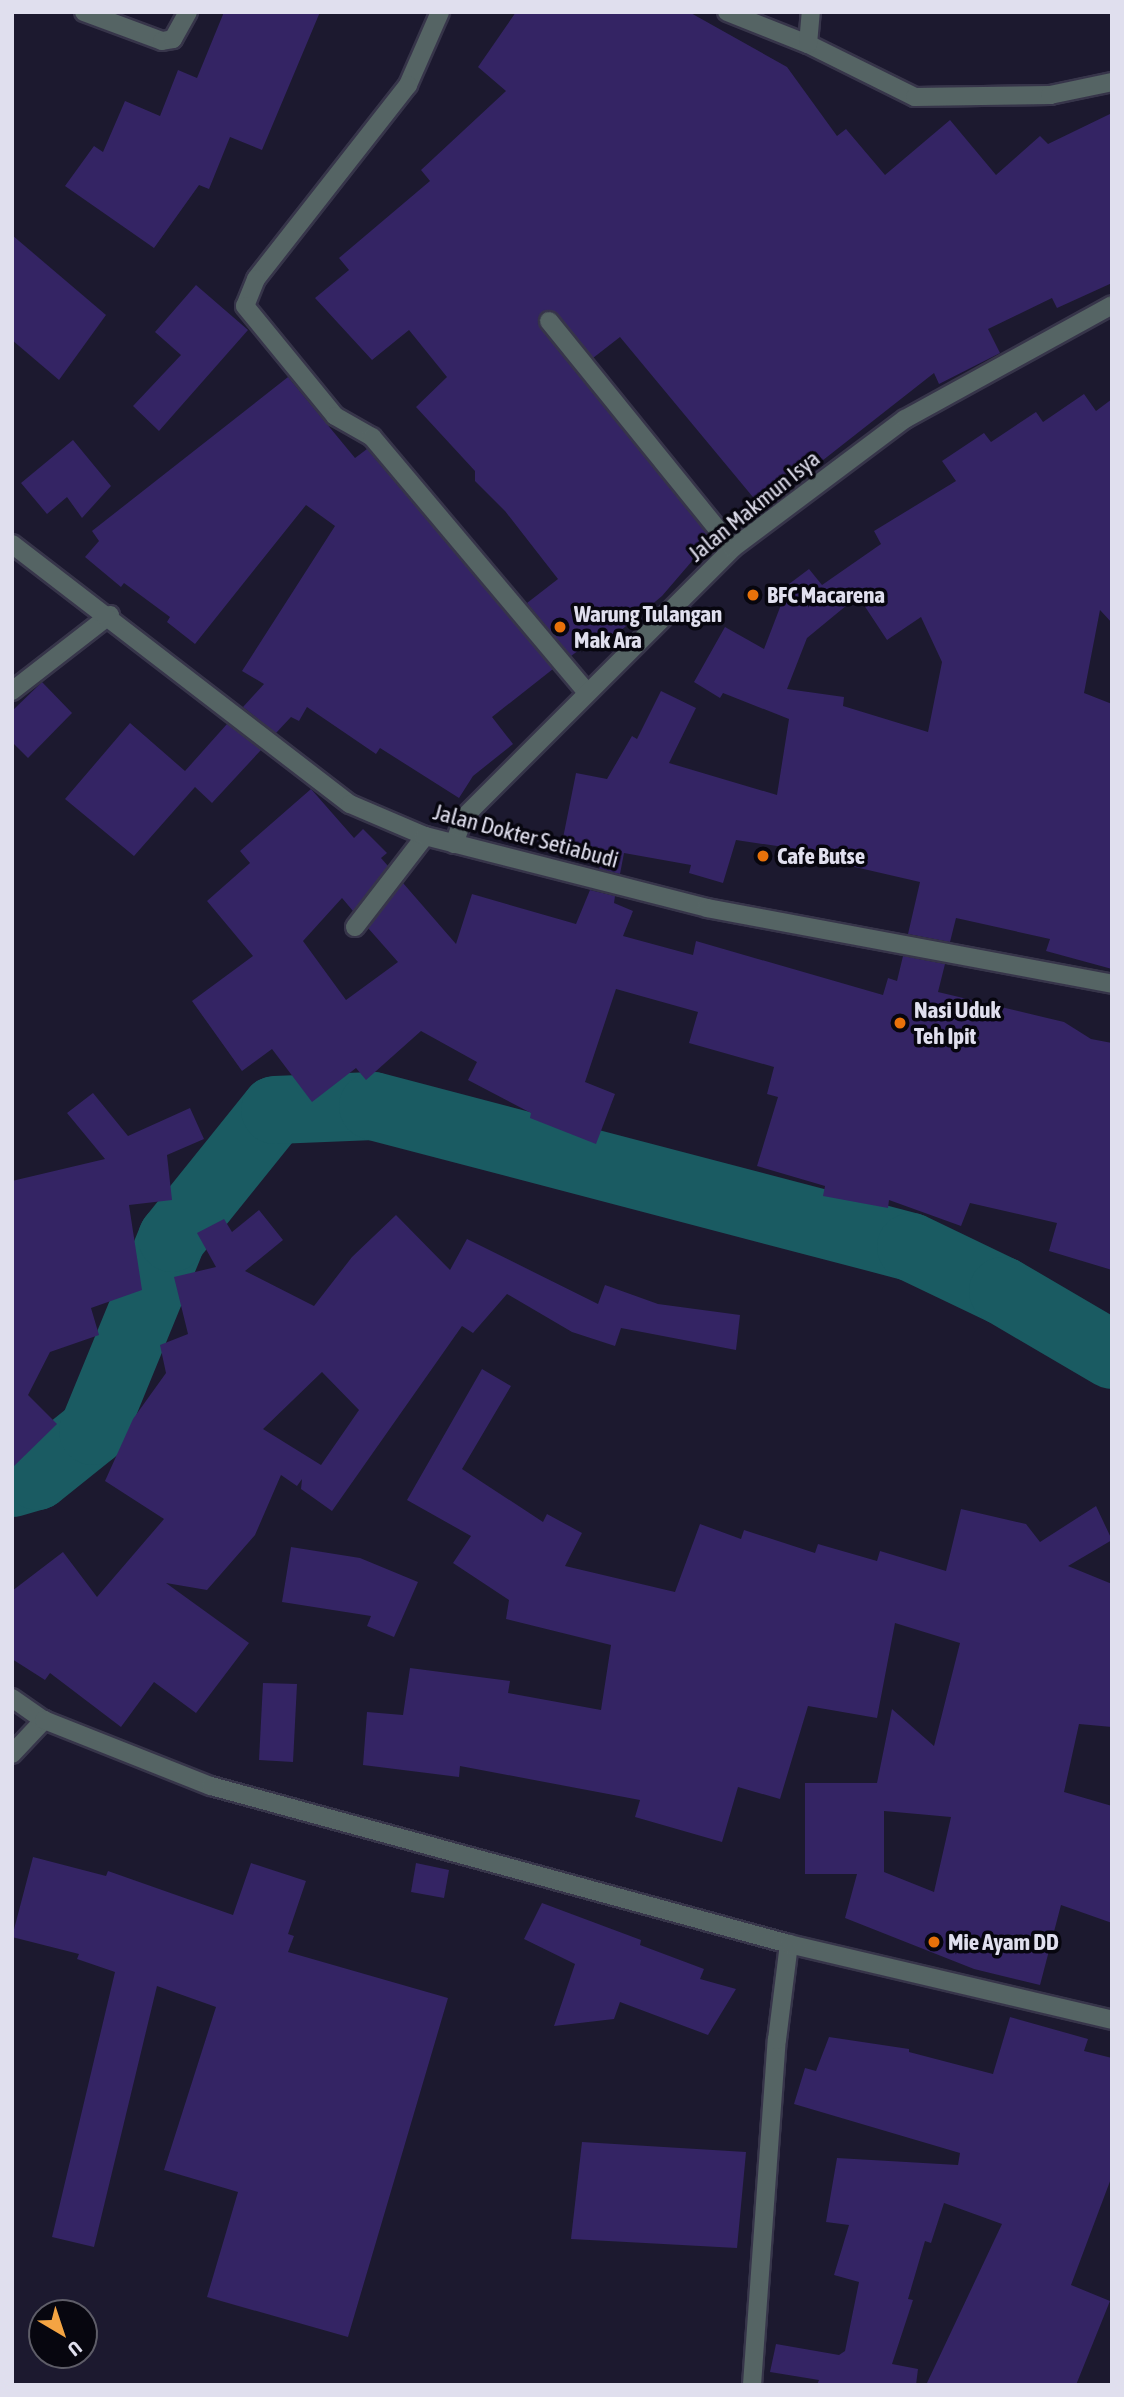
<!DOCTYPE html>
<html>
<head>
<meta charset="utf-8">
<style>
	body { margin:0 }
	#map { position:relative; width:1124px; height:2397px; overflow:hidden; background:#1c192f; font-family:"Asap Condensed",sans-serif }
	div>[style] { position:absolute }
	.river>* { height:68px; margin:-34px; padding:0 34px; transform-origin:34px; border-radius:34px; background:#1a5b62 }
	.building>* { inset:0; background:#342464 }
	.roads { filter:drop-shadow(2px 0 #37354a) drop-shadow(-2px 0 #37354a) drop-shadow(0 2px #37354a) drop-shadow(0 -2px #37354a) }
	.service>* { height:18px; margin:-9px; padding:0 9px; transform-origin:9px; border-radius:9px; background:#556464 }
	.minor>* { height:18px; margin:-9px; padding:0 9px; transform-origin:9px; border-radius:9px; background:#556464 }
	.tertiary>* { height:18px; margin:-9px; padding:0 9px; transform-origin:9px; border-radius:9px; background:#556464 }
	.dots>* { width:19px; height:19px; translate:-50% -50%; box-sizing:border-box; border:4px solid #07060f; border-radius:50% }
	span { translate:-50% -50%; white-space:nowrap; text-align:center; line-height:1.15; -webkit-text-stroke:7px #07060f; paint-order:stroke }
	.street-label { font-size:23px; color:#e0dfee }
	.poi-label { font-size:23px; color:#e0dfee; font-weight:700 }
	.left { translate:0 -50%; text-align:left }
	.frame { position:absolute; inset:0; border:14px solid #e0dfee; pointer-events:none }
	.north { position:absolute; left:28px; top:2299px; width:70px; height:70px; box-sizing:border-box; background:#07060f; border:2px solid #5e5d68; border-radius:50%; rotate:141deg; font-size:19px; font-weight:700; line-height:28px; text-align:center; color:#e0dfee }
	.north::after { content:''; display:block; margin:auto; width:24px; height:32px; background:#f4a443; clip-path:polygon(50% 0,100% 100%,50% 72%,0 100%) }
</style>
</head>
<body>
<div id="map">
	<div class="river">
		<div style="left:12px;top:1483px;width:26px;rotate:-16deg"></div>
		<div style="left:37px;top:1476px;width:72px;rotate:-38.8deg"></div>
		<div style="left:93px;top:1431px;width:209px;rotate:-67.7deg"></div>
		<div style="left:172px;top:1238px;width:164px;rotate:-51.2deg"></div>
		<div style="left:275px;top:1110px;width:98px;rotate:-2.3deg"></div>
		<div style="left:373px;top:1106px;width:556px;rotate:14.69deg"></div>
		<div style="left:911px;top:1247px;width:102px;rotate:25.6deg"></div>
		<div style="left:1003px;top:1291px;width:126px;rotate:30.4deg"></div>
	</div>
	<div class="building">
		<div style="clip-path:polygon(224px 12px,320px 12px,262px 150px,230px 137px,209px 189px,199px 185px,154px 248px,65px 186px,94px 146px,103px 152px,125px 101px,160px 116px,178px 70px,197px 78px)"></div>
		<div style="clip-path:polygon(516px 12px,689px 12px,787px 67px,837px 136px,846px 129px,885px 175px,950px 120px,996px 175px,1040px 136px,1048px 144px,1112px 113px,1112px 283px,1057px 308px,1052px 298px,988px 329px,1000px 353px,939px 384px,934px 373px,762px 508px,620px 337px,593px 358px,557px 313px,542px 312px,540px 328px,711px 539px,662px 596px,601px 647px,594px 639px,571px 656px,527px 603px,558px 579px,505px 511px,475px 481px,475px 471px,416px 407px,447px 377px,409px 330px,372px 360px,315px 298px,349px 270px,339px 258px,430px 181px,421px 170px,506px 91px,478px 67px)"></div>
		<div style="clip-path:polygon(12px 235px,106px 315px,59px 380px,12px 340px)"></div>
		<div style="clip-path:polygon(196px 285px,248px 330px,159px 431px,133px 406px,181px 355px,155px 332px)"></div>
		<div style="clip-path:polygon(288px 377px,355px 458px,367px 449px,553px 669px,492px 717px,513px 744px,473px 776px,459px 798px,380px 748px,376px 754px,307px 707px,299px 721px,291px 717px,276px 733px,243px 707px,264px 684px,242px 671px,335px 526px,306px 505px,195px 644px,167px 622px,170px 617px,124px 583px,121px 587px,85px 557px,99px 541px,92px 531px)"></div>
		<div style="clip-path:polygon(evenodd,1084px 394px,1096px 411px,1112px 399px,1112px 623px,1100px 610px,1084px 693px,1112px 704px,1112px 969px,1046px 951px,1050px 939px,956px 918px,950px 942px,908px 934px,920px 882px,816px 858px,817px 852px,736px 840px,723px 883px,689px 873px,691px 865px,624px 853px,620px 874px,599px 869px,606px 851px,562px 843px,576px 773px,607px 779px,632px 736px,637px 739px,661px 691px,696px 708px,669px 763px,777px 795px,789px 719px,723px 693px,720px 698px,694px 682px,725px 627px,764px 649px,789px 584px,809px 569px,822px 585px,881px 544px,874px 531px,956px 481px,942px 461px,984px 433px,991px 442px,1036px 412px,1043px 422px,1084px 394px,858px 596px,887px 640px,921px 617px,942px 662px,928px 732px,843px 706px,844px 697px,787px 689px,807px 638px,858px 596px)"></div>
		<div style="clip-path:polygon(73px 440px,111px 486px,82px 518px,67px 497px,47px 514px,21px 483px)"></div>
		<div style="clip-path:polygon(42px 682px,72px 713px,28px 758px,12px 742px,12px 711px)"></div>
		<div style="clip-path:polygon(130px 723px,185px 771px,227px 724px,261px 750px,212px 803px,195px 787px,134px 856px,65px 799px)"></div>
		<div style="clip-path:polygon(311px 789px,354px 838px,363px 829px,387px 853px,381px 858px,388px 866px,353px 911px,342px 898px,303px 941px,346px 1000px,398px 962px,368px 928px,403px 883px,456px 944px,472px 894px,576px 924px,590px 890px,615px 896px,614px 903px,633px 911px,623px 936px,693px 955px,696px 941px,883px 995px,888px 978px,897px 981px,903px 956px,945px 964px,938px 992px,1064px 1022px,1091px 1039px,1112px 1043px,1112px 1270px,1049px 1251px,1057px 1223px,970px 1203px,961px 1226px,889px 1200px,888px 1208px,823px 1196px,825px 1186px,757px 1166px,778px 1097px,767px 1094px,774px 1067px,689px 1043px,698px 1012px,616px 989px,585px 1082px,615px 1094px,596px 1144px,530px 1118px,531px 1113px,468px 1080px,477px 1062px,421px 1031px,366px 1080px,356px 1068px,312px 1102px,272px 1049px,242px 1071px,192px 1001px,253px 956px,207px 901px,250px 863px,240px 851px)"></div>
		<div style="clip-path:polygon(93px 1093px,128px 1136px,190px 1108px,204px 1139px,167px 1155px,172px 1200px,129px 1205px,142px 1290px,91px 1308px,99px 1335px,50px 1352px,28px 1395px,57px 1424px,12px 1468px,12px 1181px,105px 1159px,67px 1113px)"></div>
		<div style="clip-path:polygon(evenodd,259px 1210px,283px 1240px,245px 1271px,314px 1306px,352px 1257px,396px 1215px,450px 1270px,467px 1239px,598px 1304px,605px 1285px,658px 1304px,740px 1315px,736px 1350px,621px 1328px,615px 1346px,572px 1332px,507px 1294px,473px 1333px,462px 1326px,332px 1511px,301px 1489px,302px 1479px,297px 1486px,281px 1475px,255px 1535px,207px 1590px,166px 1583px,249px 1643px,196px 1713px,154px 1682px,121px 1727px,50px 1673px,45px 1680px,12px 1659px,12px 1591px,63px 1552px,97px 1597px,164px 1519px,105px 1481px,133px 1419px,166px 1373px,160px 1345px,188px 1334px,174px 1277px,216px 1267px,197px 1233px,224px 1219px,232px 1232px,259px 1210px,322px 1372px,359px 1410px,321px 1465px,263px 1429px,322px 1372px)"></div>
		<div style="clip-path:polygon(evenodd,482px 1369px,511px 1386px,462px 1469px,543px 1522px,547px 1514px,582px 1533px,565px 1566px,675px 1592px,700px 1524px,741px 1539px,744px 1530px,815px 1553px,818px 1544px,877px 1561px,880px 1551px,946px 1571px,961px 1509px,1026px 1524px,1040px 1542px,1096px 1506px,1112px 1540px,1068px 1566px,1112px 1584px,1112px 1727px,1079px 1724px,1064px 1792px,1112px 1806px,1112px 1923px,1061px 1905px,1040px 1985px,974px 1969px,845px 1918px,857px 1874px,805px 1874px,805px 1783px,877px 1783px,892px 1709px,934px 1746px,960px 1643px,895px 1623px,877px 1718px,808px 1706px,780px 1799px,738px 1787px,722px 1842px,635px 1817px,640px 1800px,460px 1766px,459px 1777px,363px 1765px,367px 1712px,403px 1715px,410px 1668px,510px 1681px,508px 1693px,601px 1710px,611px 1645px,506px 1619px,509px 1600px,453px 1563px,471px 1536px,407px 1500px,482px 1369px,884px 1811px,951px 1817px,934px 1892px,884px 1872px,884px 1811px)"></div>
		<div style="clip-path:polygon(291px 1547px,360px 1558px,418px 1582px,394px 1637px,367px 1626px,371px 1616px,282px 1602px)"></div>
		<div style="clip-path:polygon(263px 1683px,297px 1684px,293px 1762px,259px 1760px)"></div>
		<div style="clip-path:polygon(33px 1857px,106px 1876px,108px 1871px,233px 1915px,251px 1863px,306px 1881px,288px 1934px,294px 1936px,288px 1952px,448px 1998px,348px 2337px,207px 2297px,238px 2192px,164px 2170px,216px 2007px,157px 1986px,94px 2247px,52px 2237px,115px 1972px,77px 1959px,79px 1954px,12px 1937px)"></div>
		<div style="clip-path:polygon(416px 1863px,449px 1870px,444px 1898px,411px 1892px)"></div>
		<div style="clip-path:polygon(542px 1903px,641px 1940px,640px 1945px,704px 1969px,700px 1979px,736px 1989px,708px 2035px,620px 2002px,614px 2019px,554px 2026px,575px 1964px,524px 1939px)"></div>
		<div style="clip-path:polygon(1010px 2017px,1088px 2039px,1084px 2051px,1112px 2058px,1112px 2176px,1071px 2285px,1110px 2301px,1076px 2385px,926px 2385px,1002px 2224px,944px 2203px,931px 2243px,925px 2241px,908px 2299px,913px 2300px,892px 2364px,918px 2369px,916px 2385px,817px 2385px,819px 2380px,770px 2372px,776px 2344px,839px 2355px,845px 2351px,859px 2282px,834px 2275px,849px 2225px,826px 2222px,837px 2158px,958px 2165px,960px 2153px,794px 2104px,805px 2068px,816px 2071px,829px 2037px,909px 2049px,909px 2052px,993px 2074px)"></div>
		<div style="clip-path:polygon(582px 2142px,746px 2152px,737px 2248px,571px 2239px)"></div>
	</div>
	<div class="roads">
		<div class="service">
			<div style="left:12px;top:1754px;width:47px;rotate:-46.7deg"></div>
		</div>
		<div class="minor">
			<div style="left:84px;top:12px;width:83px;rotate:20.4deg"></div>
			<div style="left:162px;top:41px;width:11px;rotate:-10deg"></div>
			<div style="left:173px;top:39px;width:31px;rotate:-61deg"></div>
			<div style="left:440px;top:12px;width:80px;rotate:113.7deg"></div>
			<div style="left:408px;top:85px;width:246px;rotate:128.1deg"></div>
			<div style="left:256px;top:279px;width:29px;rotate:112deg"></div>
			<div style="left:245px;top:306px;width:142px;rotate:50.7deg"></div>
			<div style="left:335px;top:416px;width:43px;rotate:29.6deg"></div>
			<div style="left:372px;top:437px;width:332px;rotate:49.9deg"></div>
			<div style="left:727px;top:12px;width:87px;rotate:21.6deg"></div>
			<div style="left:808px;top:44px;width:119px;rotate:26.4deg"></div>
			<div style="left:915px;top:97px;width:135px;rotate:-0.8deg"></div>
			<div style="left:1050px;top:95px;width:63px;rotate:-11.8deg"></div>
			<div style="left:808px;top:44px;width:32px;rotate:-85deg"></div>
			<div style="left:549px;top:321px;width:292px;rotate:51deg"></div>
			<div style="left:12px;top:691px;width:124px;rotate:-37.8deg"></div>
			<div style="left:454px;top:844px;width:29px;rotate:-70deg"></div>
			<div style="left:464px;top:817px;width:380px;rotate:-45deg"></div>
			<div style="left:733px;top:548px;width:215px;rotate:-36.9deg"></div>
			<div style="left:905px;top:419px;width:236px;rotate:-28.8deg"></div>
			<div style="left:355px;top:927px;width:115px;rotate:-52.4deg"></div>
			<div style="left:752px;top:2385px;width:346px;rotate:-85.9deg"></div>
			<div style="left:777px;top:2040px;width:97px;rotate:-82.9deg"></div>
		</div>
		<div class="tertiary">
			<div style="left:12px;top:544px;width:426px;rotate:37.6deg"></div>
			<div style="left:350px;top:804px;width:82px;rotate:23.1deg"></div>
			<div style="left:425px;top:836px;width:291px;rotate:14.3deg"></div>
			<div style="left:707px;top:908px;width:412px;rotate:10.6deg"></div>
			<div style="left:12px;top:1698px;width:39px;rotate:35deg"></div>
			<div style="left:44px;top:1720px;width:180px;rotate:21.6deg"></div>
			<div style="left:211px;top:1786px;width:599px;rotate:15.29deg"></div>
			<div style="left:789px;top:1944px;width:332px;rotate:13.2deg"></div>
		</div>
	</div>
	<div class="dots">
		<div style="left:753px;top:595px;background:#e8710a"></div>
		<div style="left:560px;top:627px;background:#e8710a"></div>
		<div style="left:763px;top:856px;background:#e8710a"></div>
		<div style="left:900px;top:1023px;background:#e8710a"></div>
		<div style="left:934px;top:1942px;background:#e8710a"></div>
	</div>
	<div class="street-label">
		<span style="left:754px;top:506px;rotate:-39deg">Jalan Makmun Isya</span>
		<span style="left:526px;top:836px;rotate:15deg">Jalan Dokter Setiabudi</span>
	</div>
	<div class="poi-label">
		<span class="left" style="left:767px;top:595px">BFC Macarena</span>
		<span class="left" style="left:574px;top:627px">Warung Tulangan<br>Mak Ara</span>
		<span class="left" style="left:777px;top:856px">Cafe Butse</span>
		<span class="left" style="left:914px;top:1023px">Nasi Uduk<br>Teh Ipit</span>
		<span class="left" style="left:948px;top:1942px">Mie Ayam DD</span>
	</div>
	<div class="frame"></div>
	<div class="north">U</div>
</div>
</body>
</html>
